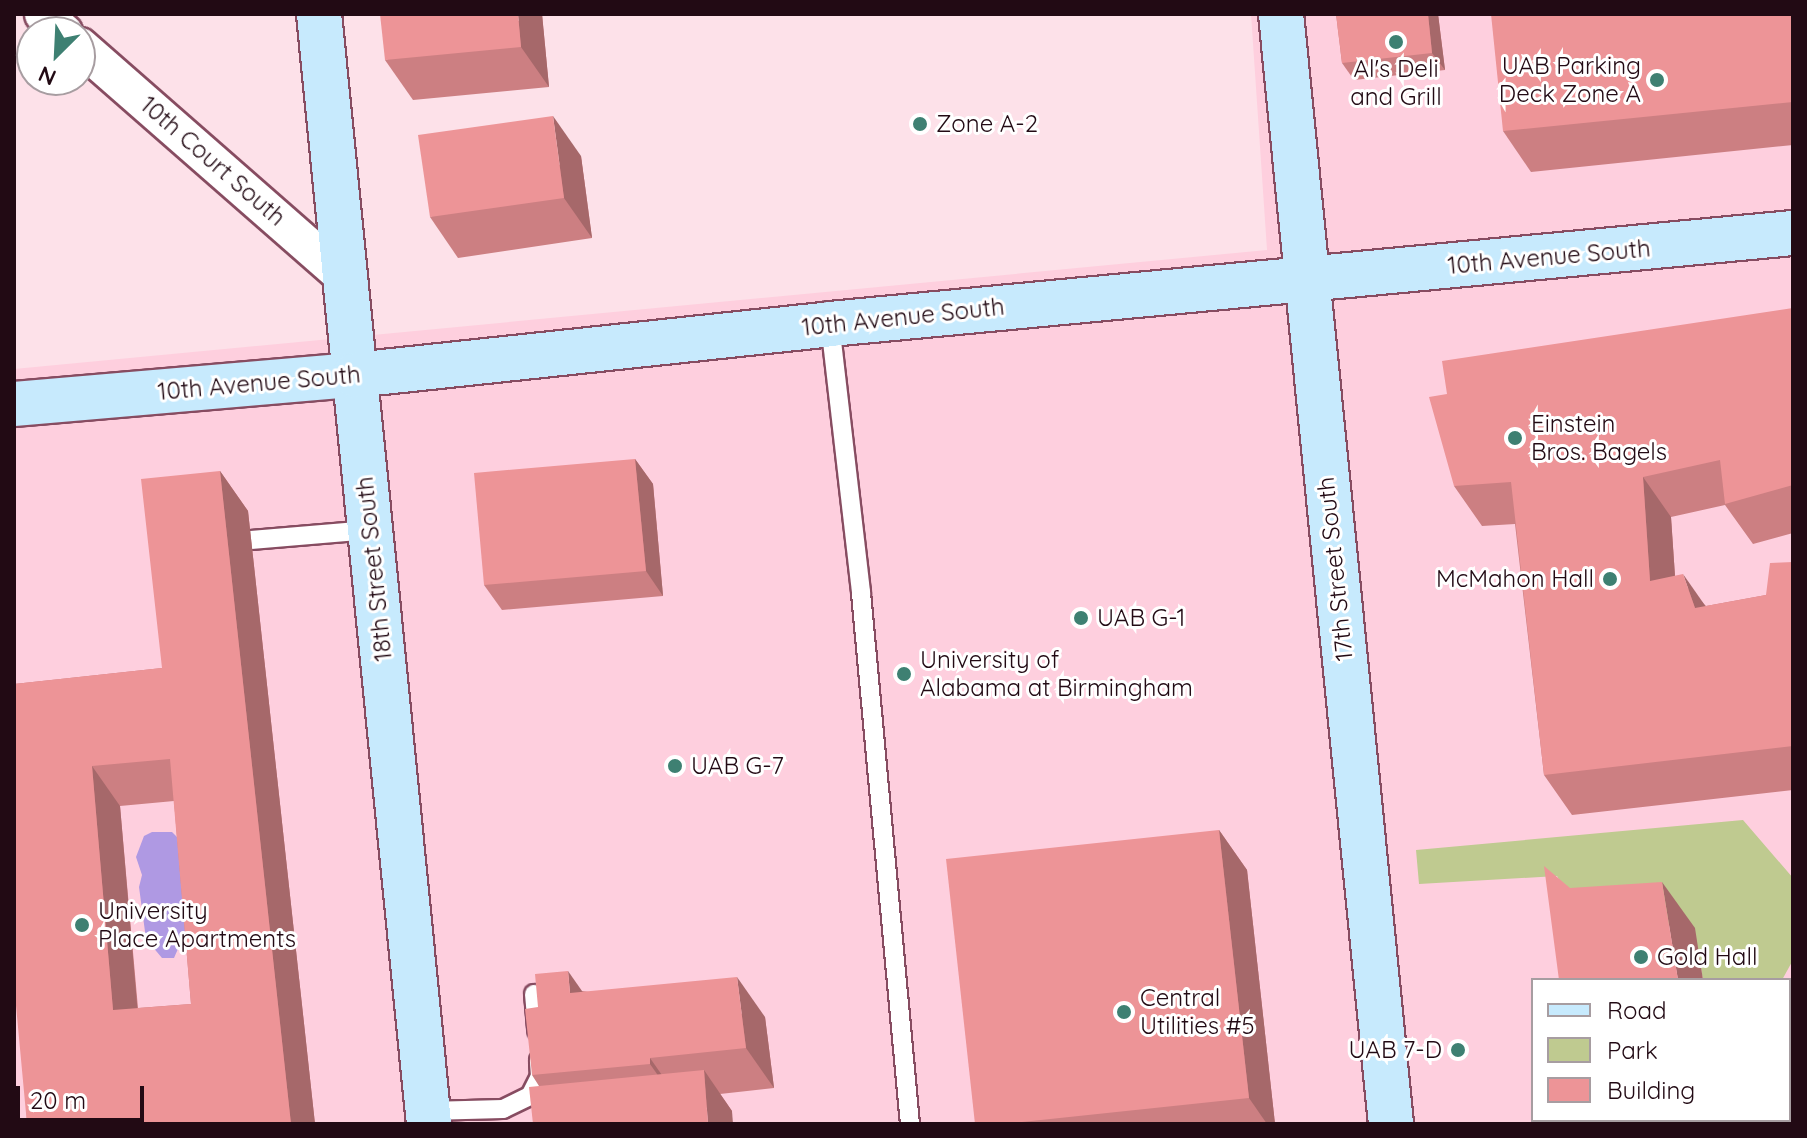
<!DOCTYPE html>
<html>
<head>
<meta charset="utf-8">
<style>
	body { margin:0 }
	#map { position:relative; width:1807px; height:1138px; overflow:hidden; background:#fde1e9; font-family:Quicksand,sans-serif }
	div>[style] { position:absolute }
	.built>* { inset:0; background:#fecfde }
	.green>* { inset:0; background:#bfca90 }
	.water>* { inset:0; background:#af99e3 }
	.roads { filter:drop-shadow(2px 0 #874c61) drop-shadow(-2px 0 #874c61) drop-shadow(0 2px #874c61) drop-shadow(0 -2px #874c61) }
	.lane>* { height:18px; margin:-9px; padding:0 9px; transform-origin:9px; border-radius:9px; background:#fff }
	.street>* { height:36px; margin:-18px; padding:0 18px; transform-origin:18px; border-radius:18px; background:#fff }
	.secondary>* { height:44px; margin:-22px; padding:0 22px; transform-origin:22px; border-radius:22px; background:#c7eafd }
	.wall>* { inset:0; background:#cc7f82 }
	.shaded-wall>* { inset:0; background:#a6686a }
	.building>* { inset:0; background:#ed9497 }
	.dots>* { width:22px; height:22px; translate:-50% -50%; box-sizing:border-box; border:4px solid #fff; border-radius:50% }
	span { translate:-50% -50%; white-space:nowrap; text-align:center; line-height:1.15; -webkit-text-stroke:6px #fff; paint-order:stroke }
	.poi-label { font-size:24px; color:#220a14 }
	.right { translate:-100% -50%; text-align:right }
	.left { translate:0 -50%; text-align:left }
	.street-label { font-size:24px; color:#220a14 }
	.frame { position:absolute; inset:0; border:16px solid #220a14; pointer-events:none }
	.legend { position:absolute; left:1531px; top:978px; width:260px; height:144px; box-sizing:border-box; background:#fff; border:2px solid #a79da1; margin:0; padding:10px 14px; list-style:none; font-size:24px; color:#220a14 }
	.legend li { display:flex; align-items:center; gap:16px; height:40px }
	.legend b { width:40px; border:2px solid #a79da1 }
	.north { position:absolute; left:16px; top:16px; width:80px; height:80px; box-sizing:border-box; background:#fff; border:2px solid #a79da1; border-radius:50%; rotate:204deg; font-size:22px; font-weight:700; line-height:32px; text-align:center; color:#220a14 }
	.north::after { content:''; display:block; margin:auto; width:28px; height:36px; background:#3e8072; clip-path:polygon(50% 0,100% 100%,50% 72%,0 100%) }
	.scale { position:absolute; left:16px; top:1086px; width:128px; height:36px; box-sizing:border-box; border:4px solid #220a14; border-top:0; padding-left:10px; font-size:24px; line-height:28px; white-space:nowrap; color:#220a14; -webkit-text-stroke:6px #fff; paint-order:stroke }
</style>
</head>
<body>
<div id="map">
	<div class="built">
		<div style="clip-path:polygon(evenodd,1251px 14px,1793px 14px,1793px 1124px,14px 1124px,14px 369px,1267px 250px,1251px 14px,1533px 980px,1789px 980px,1789px 1120px,1533px 1120px,1533px 980px)"></div>
	</div>
	<div class="green">
		<div style="clip-path:polygon(1743px 820px,1793px 878px,1793px 960px,1782px 980px,1703px 980px,1694px 928px,1577px 913px,1557px 876px,1419px 884px,1416px 850px)"></div>
		<div style="clip-path:polygon(1789px 1045px,1793px 1124px,1728px 1124px,1727px 1120px,1789px 1120px)"></div>
	</div>
	<div class="water">
		<div style="clip-path:polygon(152px 832px,172px 832px,180px 840px,187px 928px,174px 958px,162px 958px,146px 939px,139px 887px,142px 875px,136px 857px,144px 836px)"></div>
	</div>
	<div class="roads">
		<div class="lane">
			<div style="left:830px;top:324px;width:271px;rotate:83.4deg"></div>
			<div style="left:861px;top:593px;width:533px;rotate:84.73deg"></div>
			<div style="left:251px;top:540px;width:119px;rotate:-4.8deg"></div>
			<div style="left:534px;top:994px;width:37px;rotate:85deg"></div>
			<div style="left:428px;top:1111px;width:75px;rotate:-1.5deg"></div>
			<div style="left:503px;top:1109px;width:30px;rotate:-26deg"></div>
			<div style="left:530px;top:1096px;width:22px;rotate:-63deg"></div>
			<div style="left:540px;top:1076px;width:16px;rotate:-94deg"></div>
		</div>
		<div class="street">
			<div style="left:43px;top:14px;width:28px;rotate:41deg"></div>
			<div style="left:80px;top:46px;width:352px;rotate:41.2deg"></div>
		</div>
		<div class="secondary">
			<div style="left:319px;top:14px;width:1115px;rotate:84.34deg"></div>
			<div style="left:1281px;top:14px;width:1115px;rotate:84.34deg"></div>
			<div style="left:14px;top:404px;width:342px;rotate:-4.9deg"></div>
			<div style="left:355px;top:375px;width:478px;rotate:-6.1deg"></div>
			<div style="left:830px;top:324px;width:967px;rotate:-5.4deg"></div>
		</div>
	</div>
	<div class="wall">
		<div style="clip-path:polygon(542px 14px,549px 87px,413px 100px,385px 60px)"></div>
		<div style="clip-path:polygon(1336px 14px,1438px 14px,1445px 70px,1354px 80px,1342px 63px)"></div>
		<div style="clip-path:polygon(1793px 14px,1793px 145px,1531px 172px,1503px 131px)"></div>
		<div style="clip-path:polygon(581px 156px,592px 238px,458px 258px,430px 217px)"></div>
		<div style="clip-path:polygon(1793px 308px,1793px 533px,1753px 544px,1725px 505px,1671px 517px,1675px 576px,1706px 606px,1766px 595px,1793px 562px,1793px 790px,1572px 815px,1544px 775px,1515px 524px,1482px 526px,1454px 486px)"></div>
		<div style="clip-path:polygon(635px 459px,653px 484px,663px 596px,502px 610px,484px 585px)"></div>
		<div style="clip-path:polygon(evenodd,220px 471px,248px 511px,315px 1124px,27px 1124px,14px 684px,162px 668px,220px 471px,174px 801px,191px 1004px,138px 1008px,120px 806px,174px 801px)"></div>
		<div style="clip-path:polygon(1219px 830px,1247px 870px,1275px 1124px,975px 1124px)"></div>
		<div style="clip-path:polygon(582px 991px,765px 1017px,774px 1088px,720px 1094px,732px 1111px,539px 1086px,532px 1075px)"></div>
	</div>
	<div class="shaded-wall">
		<div style="clip-path:polygon(518px 14px,542px 14px,549px 87px,521px 47px)"></div>
		<div style="clip-path:polygon(1428px 14px,1438px 14px,1445px 70px,1432px 53px)"></div>
		<div style="clip-path:polygon(553px 116px,581px 156px,592px 238px,564px 198px)"></div>
		<div style="clip-path:polygon(635px 459px,653px 484px,663px 596px,646px 571px)"></div>
		<div style="clip-path:polygon(220px 471px,248px 511px,315px 1124px,291px 1124px)"></div>
		<div style="clip-path:polygon(1643px 477px,1671px 517px,1678px 621px,1650px 581px)"></div>
		<div style="clip-path:polygon(1683px 574px,1711px 614px,1695px 608px)"></div>
		<div style="clip-path:polygon(92px 766px,120px 806px,141px 1050px,113px 1010px)"></div>
		<div style="clip-path:polygon(1219px 830px,1247px 870px,1275px 1124px,1267px 1124px,1249px 1098px)"></div>
		<div style="clip-path:polygon(1662px 882px,1695px 928px,1703px 980px,1678px 980px)"></div>
		<div style="clip-path:polygon(568px 971px,596px 1011px,570px 993px)"></div>
		<div style="clip-path:polygon(737px 977px,765px 1017px,774px 1088px,746px 1048px)"></div>
		<div style="clip-path:polygon(650px 1058px,678px 1098px,678px 1104px,650px 1064px)"></div>
		<div style="clip-path:polygon(704px 1070px,732px 1111px,733px 1124px,708px 1124px)"></div>
		<div style="clip-path:polygon(1702px 1120px,1727px 1120px,1728px 1124px,1703px 1124px)"></div>
	</div>
	<div class="building">
		<div style="clip-path:polygon(380px 14px,518px 14px,521px 47px,385px 60px)"></div>
		<div style="clip-path:polygon(1336px 14px,1428px 14px,1432px 53px,1342px 63px)"></div>
		<div style="clip-path:polygon(1491px 14px,1793px 14px,1793px 102px,1503px 131px)"></div>
		<div style="clip-path:polygon(553px 116px,564px 198px,430px 217px,418px 135px)"></div>
		<div style="clip-path:polygon(1793px 308px,1793px 485px,1725px 504px,1720px 460px,1643px 477px,1650px 581px,1683px 574px,1695px 608px,1766px 595px,1770px 563px,1793px 562px,1793px 746px,1544px 775px,1511px 482px,1454px 486px,1429px 397px,1447px 394px,1442px 361px)"></div>
		<div style="clip-path:polygon(635px 459px,646px 571px,484px 585px,474px 473px)"></div>
		<div style="clip-path:polygon(evenodd,220px 471px,291px 1124px,27px 1124px,14px 984px,14px 684px,162px 668px,141px 479px,220px 471px,170px 759px,191px 1004px,113px 1010px,92px 766px,170px 759px)"></div>
		<div style="clip-path:polygon(1219px 830px,1249px 1098px,1003px 1124px,975px 1124px,946px 859px)"></div>
		<div style="clip-path:polygon(1544px 866px,1570px 888px,1662px 882px,1678px 980px,1559px 980px)"></div>
		<div style="clip-path:polygon(568px 971px,570px 993px,737px 977px,746px 1048px,650px 1058px,650px 1064px,532px 1075px,525px 1009px,538px 1007px,535px 974px)"></div>
		<div style="clip-path:polygon(704px 1070px,708px 1124px,533px 1124px,529px 1087px)"></div>
		<div style="clip-path:polygon(1793px 1108px,1793px 1124px,1756px 1124px,1766px 1120px,1789px 1120px,1789px 1110px)"></div>
		<div style="clip-path:polygon(1577px 1120px,1702px 1120px,1703px 1124px,1578px 1124px)"></div>
	</div>
	<div class="dots">
		<div style="left:1396px;top:42px;background:#3e8072"></div>
		<div style="left:1657px;top:80px;background:#3e8072"></div>
		<div style="left:920px;top:124px;background:#3e8072"></div>
		<div style="left:1515px;top:438px;background:#3e8072"></div>
		<div style="left:1610px;top:579px;background:#3e8072"></div>
		<div style="left:1081px;top:618px;background:#3e8072"></div>
		<div style="left:904px;top:674px;background:#3e8072"></div>
		<div style="left:675px;top:766px;background:#3e8072"></div>
		<div style="left:82px;top:925px;background:#3e8072"></div>
		<div style="left:1641px;top:957px;background:#3e8072"></div>
		<div style="left:1124px;top:1012px;background:#3e8072"></div>
		<div style="left:1458px;top:1050px;background:#3e8072"></div>
	</div>
	<div class="poi-label">
		<span class="right" style="left:1641px;top:80px">UAB Parking<br>Deck Zone A</span>
		<span style="left:1396px;top:83px">Al's Deli<br>and Grill</span>
		<span class="left" style="left:936px;top:124px">Zone A-2</span>
		<span class="left" style="left:1531px;top:438px">Einstein<br>Bros. Bagels</span>
		<span class="right" style="left:1594px;top:579px">McMahon Hall</span>
		<span class="left" style="left:1097px;top:618px">UAB G-1</span>
		<span class="left" style="left:920px;top:674px">University of<br>Alabama at Birmingham</span>
		<span class="left" style="left:691px;top:766px">UAB G-7</span>
		<span class="left" style="left:98px;top:925px">University<br>Place Apartments</span>
		<span class="left" style="left:1657px;top:957px">Gold Hall</span>
		<span class="left" style="left:1140px;top:1012px">Central<br>Utilities #5</span>
		<span class="right" style="left:1442px;top:1050px">UAB 7-D</span>
	</div>
	<div class="street-label">
		<span style="left:213px;top:161px;rotate:41deg">10th Court South</span>
		<span style="left:1549px;top:257px;rotate:-5deg">10th Avenue South</span>
		<span style="left:903px;top:317px;rotate:-6deg">10th Avenue South</span>
		<span style="left:259px;top:383px;rotate:-5deg">10th Avenue South</span>
		<span style="left:374px;top:569px;rotate:-96deg">18th Street South</span>
		<span style="left:1335px;top:569px;rotate:-96deg">17th Street South</span>
	</div>
	<div class="frame"></div>
	<ul class="legend">
	<li><b style="height:10px;background:#c7eafd"></b>Road</li>
	<li><b style="height:22px;background:#bfca90"></b>Park</li>
	<li><b style="height:22px;background:#ed9497"></b>Building</li>
	</ul>
	<div class="north">N</div>
	<div class="scale">20 m</div>
</div>
</body>
</html>
